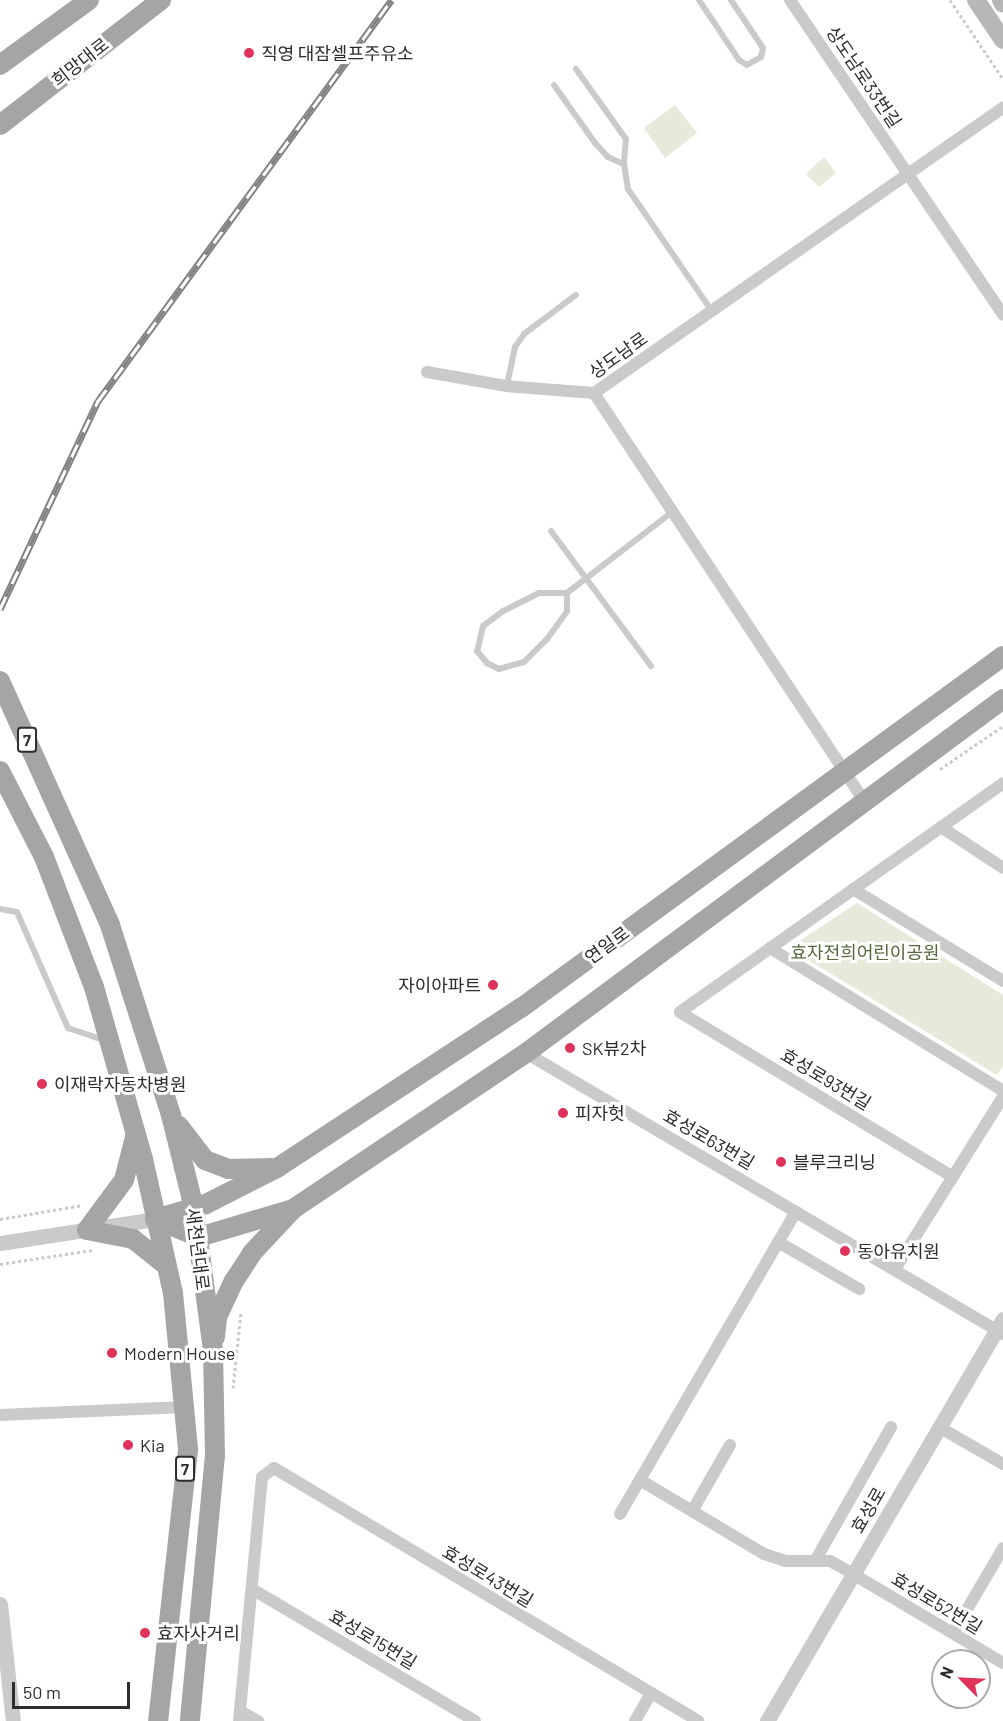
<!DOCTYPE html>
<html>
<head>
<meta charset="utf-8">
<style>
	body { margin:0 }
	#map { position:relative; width:1003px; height:1721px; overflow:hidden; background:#fff; font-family:Barlow,"Noto Sans KR",sans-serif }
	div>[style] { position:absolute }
	.green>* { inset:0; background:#e6eadb }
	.path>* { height:3px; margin-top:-1.5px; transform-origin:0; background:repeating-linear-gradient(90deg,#cacaca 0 3px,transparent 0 6px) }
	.service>* { height:6px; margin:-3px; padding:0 3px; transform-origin:3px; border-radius:3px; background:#cacaca }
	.minor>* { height:12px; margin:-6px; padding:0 6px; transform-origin:6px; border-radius:6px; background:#cacaca }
	.tertiary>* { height:15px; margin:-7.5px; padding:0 7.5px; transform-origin:7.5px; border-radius:7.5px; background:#cacaca }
	.secondary>* { height:18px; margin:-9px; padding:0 9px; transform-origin:9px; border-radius:9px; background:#b7b7b7 }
	.primary>* { height:20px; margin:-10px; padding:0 10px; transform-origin:10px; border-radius:10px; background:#a5a5a5 }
	.rail>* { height:7px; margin-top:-3.5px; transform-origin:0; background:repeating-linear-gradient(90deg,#fff 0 14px,#828282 0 28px); box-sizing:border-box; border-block:2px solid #828282 }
	.dots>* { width:16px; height:16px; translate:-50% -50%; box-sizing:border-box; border:3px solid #fff; border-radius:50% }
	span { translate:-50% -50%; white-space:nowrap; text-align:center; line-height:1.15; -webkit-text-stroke:6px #fff; paint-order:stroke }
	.shield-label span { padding:2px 4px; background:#fff; border:2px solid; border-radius:4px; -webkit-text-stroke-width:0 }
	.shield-label { font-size:16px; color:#2d2d2d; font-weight:700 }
	.poi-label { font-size:18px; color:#2d2d2d }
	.left { translate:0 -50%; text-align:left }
	.right { translate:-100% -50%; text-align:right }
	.street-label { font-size:18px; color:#2d2d2d }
	.park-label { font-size:18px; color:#57673c }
	.north { position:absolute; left:931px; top:1649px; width:60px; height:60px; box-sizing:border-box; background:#fff; border:2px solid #ababab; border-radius:50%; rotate:294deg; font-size:16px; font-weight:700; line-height:24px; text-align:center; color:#2d2d2d }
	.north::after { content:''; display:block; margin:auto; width:21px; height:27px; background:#e0335b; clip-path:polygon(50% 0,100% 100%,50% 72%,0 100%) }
	.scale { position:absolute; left:12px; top:1682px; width:118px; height:27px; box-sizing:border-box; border:3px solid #2d2d2d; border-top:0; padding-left:8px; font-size:18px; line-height:21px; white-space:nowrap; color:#2d2d2d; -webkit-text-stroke:4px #fff; paint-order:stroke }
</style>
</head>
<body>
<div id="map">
	<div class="green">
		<div style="clip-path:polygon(675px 105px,697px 133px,665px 158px,644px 128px)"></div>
		<div style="clip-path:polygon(824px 157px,836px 173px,819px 187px,806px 174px)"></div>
		<div style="clip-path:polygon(857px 903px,1003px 995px,1003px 1066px,997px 1075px,789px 948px)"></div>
	</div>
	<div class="path">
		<div style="left:950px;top:0;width:95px;rotate:56.1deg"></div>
		<div style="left:940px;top:769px;width:76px;rotate:-34.3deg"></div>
		<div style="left:0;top:1219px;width:84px;rotate:-9.6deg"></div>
		<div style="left:0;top:1264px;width:93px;rotate:-8.7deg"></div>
		<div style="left:233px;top:1388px;width:76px;rotate:-84deg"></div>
	</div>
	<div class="service">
		<div style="left:699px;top:0;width:72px;rotate:56.3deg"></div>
		<div style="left:739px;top:60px;width:9px;rotate:32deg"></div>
		<div style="left:747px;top:65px;width:16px;rotate:-30deg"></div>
		<div style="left:761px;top:57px;width:9px;rotate:-77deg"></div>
		<div style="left:763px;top:48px;width:58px;rotate:-123.7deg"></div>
		<div style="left:576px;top:69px;width:86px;rotate:54.5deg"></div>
		<div style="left:626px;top:139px;width:25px;rotate:95deg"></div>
		<div style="left:624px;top:164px;width:25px;rotate:81deg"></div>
		<div style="left:628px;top:189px;width:148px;rotate:55.5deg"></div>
		<div style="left:554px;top:85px;width:71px;rotate:54.7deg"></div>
		<div style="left:595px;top:143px;width:19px;rotate:47deg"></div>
		<div style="left:608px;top:157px;width:17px;rotate:24deg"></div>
		<div style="left:507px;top:385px;width:39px;rotate:-78deg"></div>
		<div style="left:515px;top:347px;width:16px;rotate:-55deg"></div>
		<div style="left:524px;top:334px;width:65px;rotate:-36.9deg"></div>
		<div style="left:551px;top:531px;width:168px;rotate:53.5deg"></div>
		<div style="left:567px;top:593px;width:28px;rotate:180deg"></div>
		<div style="left:539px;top:593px;width:40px;rotate:153.4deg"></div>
		<div style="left:503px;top:611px;width:25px;rotate:143deg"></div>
		<div style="left:483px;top:626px;width:26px;rotate:103deg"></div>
		<div style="left:477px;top:651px;width:16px;rotate:50deg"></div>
		<div style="left:487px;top:663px;width:13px;rotate:27deg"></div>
		<div style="left:499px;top:669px;width:26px;rotate:-16deg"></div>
		<div style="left:524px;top:662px;width:33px;rotate:-45deg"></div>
		<div style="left:547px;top:639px;width:34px;rotate:-54deg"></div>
		<div style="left:567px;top:611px;width:18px;rotate:-90deg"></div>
		<div style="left:567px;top:593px;width:133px;rotate:-37.6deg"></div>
		<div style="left:0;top:909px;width:17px;rotate:10deg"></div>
		<div style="left:17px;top:912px;width:127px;rotate:66.3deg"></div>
		<div style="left:68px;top:1028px;width:40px;rotate:18.9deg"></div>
	</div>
	<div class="minor">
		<div style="left:790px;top:0;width:380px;rotate:55.9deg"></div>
		<div style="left:427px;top:372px;width:80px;rotate:10deg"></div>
		<div style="left:506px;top:386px;width:88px;rotate:4.5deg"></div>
		<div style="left:594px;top:393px;width:499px;rotate:-34.9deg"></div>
		<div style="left:594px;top:393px;width:488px;rotate:56.5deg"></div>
		<div style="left:941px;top:827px;width:74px;rotate:33.5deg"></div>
		<div style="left:853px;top:889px;width:176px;rotate:31.5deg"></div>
		<div style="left:770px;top:948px;width:273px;rotate:31.5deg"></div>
		<div style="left:526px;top:1053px;width:554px;rotate:30.5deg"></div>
		<div style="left:953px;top:1177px;width:319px;rotate:-148.9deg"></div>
		<div style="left:680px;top:1012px;width:396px;rotate:-35.3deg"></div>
		<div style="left:778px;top:1242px;width:94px;rotate:30.1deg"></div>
		<div style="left:895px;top:1269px;width:203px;rotate:-57.9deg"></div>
		<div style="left:0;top:1415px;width:185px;rotate:-2.5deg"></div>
		<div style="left:939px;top:1427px;width:74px;rotate:30deg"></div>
		<div style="left:730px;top:1445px;width:76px;rotate:119.9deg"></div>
		<div style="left:692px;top:1511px;width:84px;rotate:30.8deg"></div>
		<div style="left:764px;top:1554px;width:22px;rotate:18deg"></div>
		<div style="left:785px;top:1561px;width:30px"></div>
		<div style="left:815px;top:1561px;width:154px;rotate:-60.4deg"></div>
		<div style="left:640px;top:1480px;width:61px;rotate:30.8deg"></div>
		<div style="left:620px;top:1514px;width:350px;rotate:-59.8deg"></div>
		<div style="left:815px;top:1561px;width:15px"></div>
		<div style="left:830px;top:1561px;width:26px;rotate:29deg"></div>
		<div style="left:853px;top:1574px;width:174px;rotate:30.7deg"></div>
		<div style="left:252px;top:1589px;width:259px;rotate:30.6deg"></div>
		<div style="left:953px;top:1633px;width:99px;rotate:-59.5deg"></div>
		<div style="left:240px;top:1711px;width:21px;rotate:29deg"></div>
		<div style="left:239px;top:1721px;width:245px;rotate:-84.6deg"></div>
		<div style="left:262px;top:1477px;width:15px;rotate:-37deg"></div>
		<div style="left:274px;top:1468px;width:494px;rotate:30.8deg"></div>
		<div style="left:635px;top:1721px;width:30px;rotate:-60deg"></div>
	</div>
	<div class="tertiary">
		<div style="left:0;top:1243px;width:157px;rotate:-8.8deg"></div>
		<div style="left:0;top:1604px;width:118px;rotate:83.7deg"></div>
		<div style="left:767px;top:1721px;width:466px;rotate:-59.6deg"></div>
	</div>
	<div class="secondary">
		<div style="left:976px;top:0;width:48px;rotate:56deg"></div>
		<div style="left:1001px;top:0;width:4px;rotate:63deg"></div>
	</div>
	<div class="primary">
		<div style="left:0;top:65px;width:110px;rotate:-36.1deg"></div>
		<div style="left:0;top:125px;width:204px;rotate:-37.8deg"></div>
		<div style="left:0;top:681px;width:268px;rotate:65.7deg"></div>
		<div style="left:110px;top:925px;width:200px;rotate:72.2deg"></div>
		<div style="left:171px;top:1115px;width:96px;rotate:76.1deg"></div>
		<div style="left:194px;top:1208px;width:144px;rotate:82.4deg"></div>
		<div style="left:213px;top:1351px;width:104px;rotate:88.9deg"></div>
		<div style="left:215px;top:1455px;width:267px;rotate:95.4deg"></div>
		<div style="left:0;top:771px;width:97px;rotate:62.9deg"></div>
		<div style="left:44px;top:857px;width:139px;rotate:69deg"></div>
		<div style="left:94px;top:987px;width:179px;rotate:74.1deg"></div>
		<div style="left:143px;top:1159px;width:137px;rotate:77.4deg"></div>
		<div style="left:173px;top:1293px;width:158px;rotate:84.5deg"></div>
		<div style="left:188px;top:1450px;width:273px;rotate:96.3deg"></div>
		<div style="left:179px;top:1126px;width:43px;rotate:52.6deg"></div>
		<div style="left:205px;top:1160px;width:25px;rotate:21deg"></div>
		<div style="left:228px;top:1169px;width:44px;rotate:-1.3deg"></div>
		<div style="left:135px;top:1137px;width:44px;rotate:104.3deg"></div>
		<div style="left:124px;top:1180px;width:62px;rotate:126.5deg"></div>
		<div style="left:87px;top:1230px;width:47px;rotate:11.1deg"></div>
		<div style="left:133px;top:1239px;width:43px;rotate:38.5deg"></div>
		<div style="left:155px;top:1219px;width:53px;rotate:-16.4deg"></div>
		<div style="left:206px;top:1204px;width:80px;rotate:-26.9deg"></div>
		<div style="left:277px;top:1168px;width:292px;rotate:-33.3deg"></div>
		<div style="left:521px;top:1008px;width:597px;rotate:-36.14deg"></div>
		<div style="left:155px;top:1219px;width:48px;rotate:22.2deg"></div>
		<div style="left:199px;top:1237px;width:98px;rotate:-16.6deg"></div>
		<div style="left:293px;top:1209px;width:280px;rotate:-33.8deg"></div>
		<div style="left:526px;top:1053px;width:594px;rotate:-36.58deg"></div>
		<div style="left:215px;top:1337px;width:20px;rotate:-84deg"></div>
		<div style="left:217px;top:1317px;width:40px;rotate:-65deg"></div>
		<div style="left:234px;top:1281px;width:33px;rotate:-57deg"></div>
		<div style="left:252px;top:1253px;width:60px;rotate:-47deg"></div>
	</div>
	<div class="rail">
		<div style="left:0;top:609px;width:230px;rotate:-64.8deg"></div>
		<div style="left:98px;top:401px;width:497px;rotate:-53.8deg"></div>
	</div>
	<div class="dots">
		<div style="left:249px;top:53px;background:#e0335b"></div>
		<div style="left:493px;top:985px;background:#e0335b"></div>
		<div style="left:570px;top:1048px;background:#e0335b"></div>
		<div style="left:42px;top:1084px;background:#e0335b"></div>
		<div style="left:563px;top:1113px;background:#e0335b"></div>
		<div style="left:781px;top:1162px;background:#e0335b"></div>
		<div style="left:845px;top:1251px;background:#e0335b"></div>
		<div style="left:112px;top:1353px;background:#e0335b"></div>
		<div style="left:128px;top:1445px;background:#e0335b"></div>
		<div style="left:145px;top:1633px;background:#e0335b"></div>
	</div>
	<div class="shield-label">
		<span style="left:27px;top:740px">7</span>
		<span style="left:185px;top:1469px">7</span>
	</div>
	<div class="poi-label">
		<span class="left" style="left:261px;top:53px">직영 대잠셀프주유소</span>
		<span class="right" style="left:481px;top:985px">자이아파트</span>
		<span class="left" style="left:582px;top:1048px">SK뷰2차</span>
		<span class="left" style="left:54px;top:1084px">이재락자동차병원</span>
		<span class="left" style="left:575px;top:1113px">피자헛</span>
		<span class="left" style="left:793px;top:1162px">블루크리닝</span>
		<span class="left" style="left:857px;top:1251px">동아유치원</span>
		<span class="left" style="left:124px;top:1353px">Modern House</span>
		<span class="left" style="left:140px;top:1445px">Kia</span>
		<span class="left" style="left:157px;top:1633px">효자사거리</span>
	</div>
	<div class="street-label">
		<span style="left:80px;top:62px;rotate:-38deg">희망대로</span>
		<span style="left:864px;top:77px;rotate:56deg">상도남로33번길</span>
		<span style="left:618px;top:355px;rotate:-35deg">상도남로</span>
		<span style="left:607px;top:945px;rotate:-36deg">연일로</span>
		<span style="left:826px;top:1079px;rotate:31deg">효성로93번길</span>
		<span style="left:709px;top:1139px;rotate:30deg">효성로63번길</span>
		<span style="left:198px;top:1249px;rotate:83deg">새천년대로</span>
		<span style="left:868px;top:1510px;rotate:-60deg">효성로</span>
		<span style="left:488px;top:1576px;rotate:31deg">효성로43번길</span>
		<span style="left:937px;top:1603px;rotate:31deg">효성로52번길</span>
		<span style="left:373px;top:1639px;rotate:31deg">효성로15번길</span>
	</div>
	<div class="park-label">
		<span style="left:865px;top:952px">효자전희어린이공원</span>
	</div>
	<div class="north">N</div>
	<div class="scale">50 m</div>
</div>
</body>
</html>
